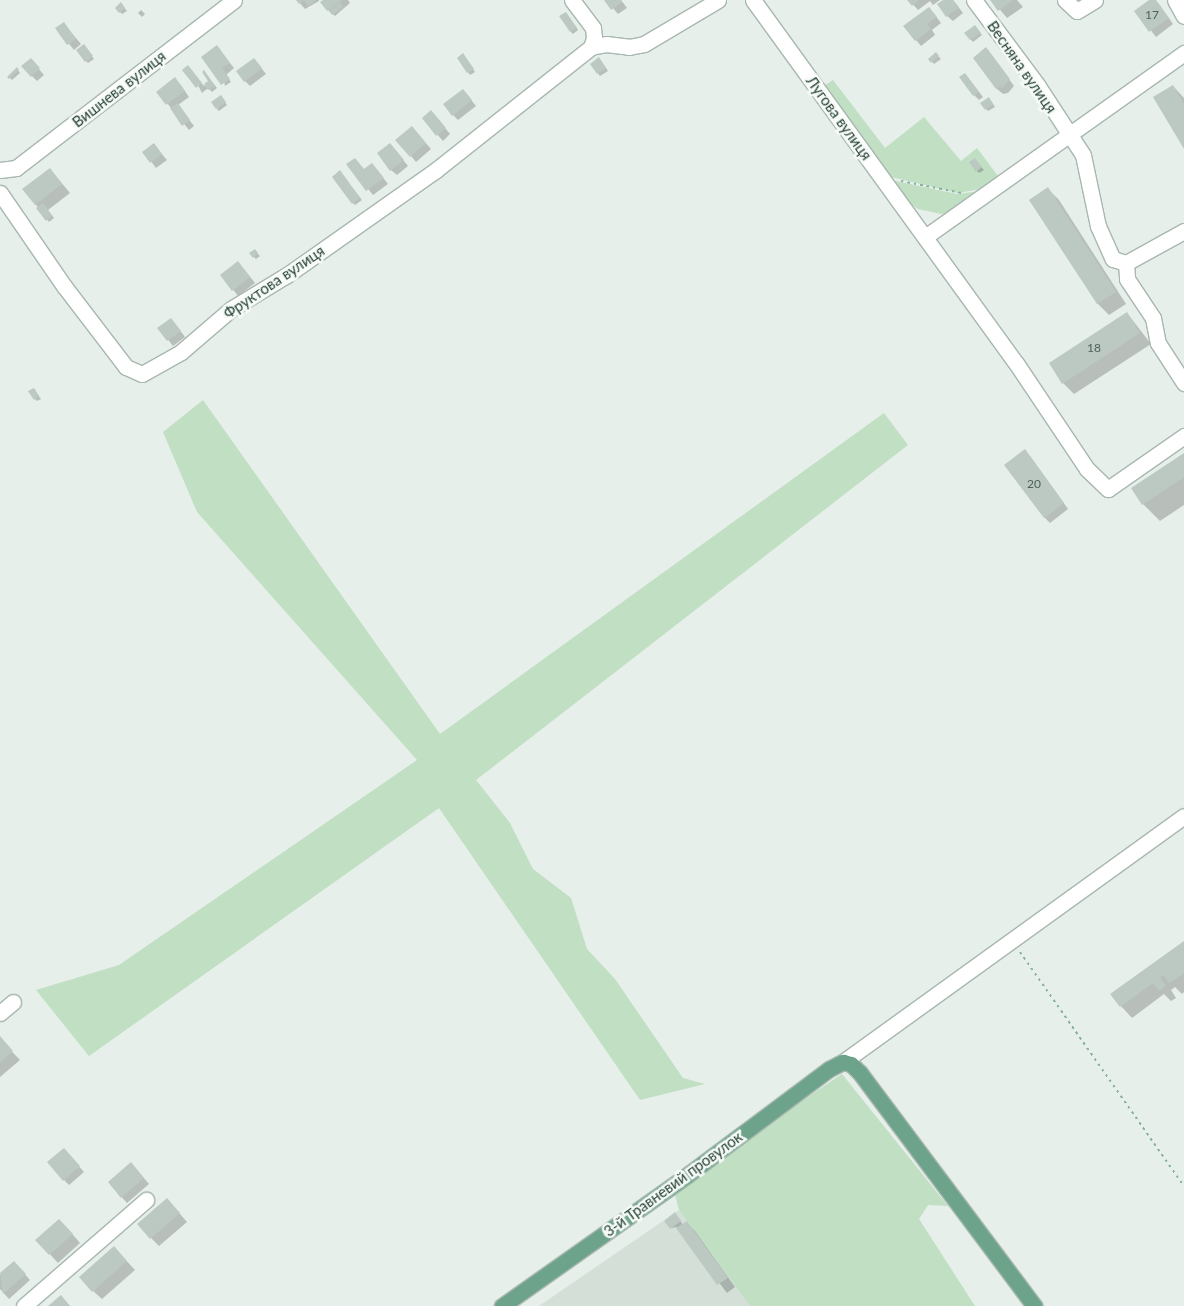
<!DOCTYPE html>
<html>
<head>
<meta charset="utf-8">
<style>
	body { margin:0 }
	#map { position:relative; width:1184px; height:1306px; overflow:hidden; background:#e6efe9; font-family:Lato,sans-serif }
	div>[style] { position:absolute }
	.built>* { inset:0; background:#d4dfd8 }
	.green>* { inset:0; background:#c0dfc3 }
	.shadow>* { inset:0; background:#0003 }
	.building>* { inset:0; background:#bcc9c2 }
	.path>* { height:2px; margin-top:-1px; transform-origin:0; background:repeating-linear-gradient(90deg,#88b19c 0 2.5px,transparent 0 6.5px) }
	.roads { filter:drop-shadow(1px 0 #a8b7af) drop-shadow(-1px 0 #a8b7af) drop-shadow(0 1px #a8b7af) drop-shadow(0 -1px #a8b7af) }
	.minor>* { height:15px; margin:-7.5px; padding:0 7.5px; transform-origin:7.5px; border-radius:7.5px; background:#fff }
	.major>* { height:15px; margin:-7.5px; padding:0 7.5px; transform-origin:7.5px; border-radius:7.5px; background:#6ca38a }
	span { translate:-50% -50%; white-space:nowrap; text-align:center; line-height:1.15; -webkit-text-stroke:5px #f7fbf8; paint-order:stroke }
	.number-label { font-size:12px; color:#4b6358 }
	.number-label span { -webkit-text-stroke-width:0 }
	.street-label { font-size:15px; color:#254134 }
</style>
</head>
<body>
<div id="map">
	<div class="built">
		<div style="clip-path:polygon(679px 1210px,750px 1306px,539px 1306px)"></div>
	</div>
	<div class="green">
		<div style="clip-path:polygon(833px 80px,885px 148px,924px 117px,961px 161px,977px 148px,998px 176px,981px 189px,958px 193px,891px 177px,825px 85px)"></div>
		<div style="clip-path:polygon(891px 180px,957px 194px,981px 191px,966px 211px,941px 214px,918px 209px,906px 201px)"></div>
		<div style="clip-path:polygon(203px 400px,440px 734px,884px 413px,908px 445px,476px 780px,510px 823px,533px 869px,571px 898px,587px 949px,615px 979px,683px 1078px,705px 1084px,640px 1100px,439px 808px,89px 1056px,36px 990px,119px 965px,417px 760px,197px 512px,163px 432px)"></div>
		<div style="clip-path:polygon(842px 1074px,948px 1206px,928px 1205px,919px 1219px,975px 1306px,750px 1306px,679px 1210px,673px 1187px)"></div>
	</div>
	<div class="shadow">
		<div style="clip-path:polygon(297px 0,319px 0,319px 1px,305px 9px)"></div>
		<div style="clip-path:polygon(325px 0,348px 0,350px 3px,335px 16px,328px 10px)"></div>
		<div style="clip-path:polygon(606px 0,621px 0,627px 8px,618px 14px)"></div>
		<div style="clip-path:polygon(909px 0,940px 0,933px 5px,930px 1px,918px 10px)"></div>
		<div style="clip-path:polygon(945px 0,953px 0,963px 13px,953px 21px,947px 16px)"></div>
		<div style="clip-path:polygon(992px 0,1017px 0,1023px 7px,1007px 18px)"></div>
		<div style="clip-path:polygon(1152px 0,1159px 4px,1173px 24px,1156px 37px,1136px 11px)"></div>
		<div style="clip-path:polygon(121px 4px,127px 11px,122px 14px,116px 8px)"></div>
		<div style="clip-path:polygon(141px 10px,145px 14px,142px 17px,138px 13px)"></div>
		<div style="clip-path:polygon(934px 14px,941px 23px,932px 30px,935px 35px,921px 46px,916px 40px)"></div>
		<div style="clip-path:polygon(568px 16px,578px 30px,573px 34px,571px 32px)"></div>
		<div style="clip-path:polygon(64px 24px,81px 44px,74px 50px,57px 29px)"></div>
		<div style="clip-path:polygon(977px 29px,982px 35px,973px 42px,966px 34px)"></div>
		<div style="clip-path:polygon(217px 47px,234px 68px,226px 75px,231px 82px,225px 86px)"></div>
		<div style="clip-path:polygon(86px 48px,94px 59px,88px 63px,86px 61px)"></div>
		<div style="clip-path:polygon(936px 54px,941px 59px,934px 64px,930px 59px)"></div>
		<div style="clip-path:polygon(991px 54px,1014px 86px,1008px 93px,1003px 94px,997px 89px,974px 58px)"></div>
		<div style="clip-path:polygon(465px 57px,475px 72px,470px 75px,468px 72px)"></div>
		<div style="clip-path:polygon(31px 60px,44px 75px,37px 81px,23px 67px)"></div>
		<div style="clip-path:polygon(601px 61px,608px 71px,600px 76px,591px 64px)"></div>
		<div style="clip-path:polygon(259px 65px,266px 74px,250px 86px,245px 81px)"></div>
		<div style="clip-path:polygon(188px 66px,204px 86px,210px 82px,206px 74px,217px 88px,212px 92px,208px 88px,202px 93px)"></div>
		<div style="clip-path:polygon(17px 69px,20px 73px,12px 80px,9px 77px)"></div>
		<div style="clip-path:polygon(965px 74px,983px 97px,979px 100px,974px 95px)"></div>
		<div style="clip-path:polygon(180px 84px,189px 97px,178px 105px,194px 126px,189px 130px,158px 92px)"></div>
		<div style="clip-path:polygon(1173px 86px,1184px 98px,1184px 146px)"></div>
		<div style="clip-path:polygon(463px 90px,476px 106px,458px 120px,453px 115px)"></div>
		<div style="clip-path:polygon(223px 99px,227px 105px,219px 111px,217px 109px)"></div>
		<div style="clip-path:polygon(991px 101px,995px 107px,988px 111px,986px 109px)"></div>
		<div style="clip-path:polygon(436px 117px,450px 134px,443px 141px,423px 118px)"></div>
		<div style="clip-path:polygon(417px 133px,431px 149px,416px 162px,411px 156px)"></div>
		<div style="clip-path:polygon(390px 144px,408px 166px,397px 175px,391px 170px)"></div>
		<div style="clip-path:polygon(154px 145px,167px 160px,156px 168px,144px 152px)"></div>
		<div style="clip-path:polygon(977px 162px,984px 170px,979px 173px,977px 171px)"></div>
		<div style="clip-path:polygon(348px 164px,364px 171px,372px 164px,388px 184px,373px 195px)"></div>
		<div style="clip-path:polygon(50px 169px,70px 193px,48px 210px,54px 218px,49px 222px,24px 189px)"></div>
		<div style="clip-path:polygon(340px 172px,362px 200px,355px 205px,353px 203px)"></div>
		<div style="clip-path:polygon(1048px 189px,1059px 200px,1126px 304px,1109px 315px,1098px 304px,1030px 200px)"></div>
		<div style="clip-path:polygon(255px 251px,260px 256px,256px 259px,254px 257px)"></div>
		<div style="clip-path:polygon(243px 268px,255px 283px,238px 296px,222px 275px)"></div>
		<div style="clip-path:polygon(1127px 313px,1151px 344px,1074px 394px,1063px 383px)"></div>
		<div style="clip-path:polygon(176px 325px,185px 337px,173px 346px,159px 328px)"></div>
		<div style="clip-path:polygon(36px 392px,41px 399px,37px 401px,35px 399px)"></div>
		<div style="clip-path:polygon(1184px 455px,1184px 505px,1160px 521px,1143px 504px)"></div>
		<div style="clip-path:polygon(1030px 456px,1068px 509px,1050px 523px,1044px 517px)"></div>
		<div style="clip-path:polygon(1184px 942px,1184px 992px,1182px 994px,1175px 987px,1171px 990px,1176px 998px,1171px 1001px,1164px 994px,1132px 1018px,1121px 1006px)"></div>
		<div style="clip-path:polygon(0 1039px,20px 1060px,0 1077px)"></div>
		<div style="clip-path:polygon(69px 1155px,84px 1172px,69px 1185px,64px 1180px)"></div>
		<div style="clip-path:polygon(136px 1169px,149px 1184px,127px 1203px,109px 1183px)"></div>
		<div style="clip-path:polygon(175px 1208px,187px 1222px,159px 1246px,151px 1238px)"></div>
		<div style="clip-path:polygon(677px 1216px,683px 1225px,686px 1222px,695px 1231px,735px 1287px,727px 1293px,677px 1227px,671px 1228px)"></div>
		<div style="clip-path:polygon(68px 1229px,80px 1243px,58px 1263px,37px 1240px)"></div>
		<div style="clip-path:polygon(122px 1256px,135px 1270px,102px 1299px,93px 1291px)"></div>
		<div style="clip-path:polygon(14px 1262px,30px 1280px,9px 1299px,0 1289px,0 1275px)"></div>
	</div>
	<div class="building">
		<div style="clip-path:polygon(296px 0,316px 0,308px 6px,304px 0,299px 4px)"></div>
		<div style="clip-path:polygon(323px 0,342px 0,327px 11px,320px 2px)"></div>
		<div style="clip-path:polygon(604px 0,621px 0,622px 2px,611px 10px)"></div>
		<div style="clip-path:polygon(907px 0,919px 0,912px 6px)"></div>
		<div style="clip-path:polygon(943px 0,953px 0,959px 7px,946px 17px,937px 4px)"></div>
		<div style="clip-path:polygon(990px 0,1013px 0,998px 11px)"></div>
		<div style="clip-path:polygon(1149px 0,1156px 0,1169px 18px,1149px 32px,1134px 11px)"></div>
		<div style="clip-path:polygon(121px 2px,125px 8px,119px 13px,115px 8px)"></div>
		<div style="clip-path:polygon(340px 2px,343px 7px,332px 15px,329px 11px)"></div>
		<div style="clip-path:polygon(929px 7px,937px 17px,927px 24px,931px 29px,915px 41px,903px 26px)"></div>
		<div style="clip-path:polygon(566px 12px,577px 28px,570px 32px,559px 16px)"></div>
		<div style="clip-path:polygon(64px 22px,76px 39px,67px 45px,55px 28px)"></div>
		<div style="clip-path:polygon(975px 25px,981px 33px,970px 40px,964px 33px)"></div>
		<div style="clip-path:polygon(84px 44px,93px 56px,85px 62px,76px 50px)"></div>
		<div style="clip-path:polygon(217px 45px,230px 63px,222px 68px,230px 79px,221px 85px,201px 57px)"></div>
		<div style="clip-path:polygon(986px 47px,1010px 79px,1002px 89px,1000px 86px,996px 89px,973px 58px)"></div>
		<div style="clip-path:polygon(936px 52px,939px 56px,931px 63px,928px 59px)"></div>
		<div style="clip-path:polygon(463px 53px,474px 69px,467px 73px,457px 58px)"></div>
		<div style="clip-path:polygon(599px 57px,606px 68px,597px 74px,590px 64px)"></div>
		<div style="clip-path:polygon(31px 58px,40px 68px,31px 77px,21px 66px)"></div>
		<div style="clip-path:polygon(254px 58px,262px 68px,244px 82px,236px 71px)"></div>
		<div style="clip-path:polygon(188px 65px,202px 83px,196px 88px,182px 70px)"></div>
		<div style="clip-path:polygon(17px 67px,19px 70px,9px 79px,7px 77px)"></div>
		<div style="clip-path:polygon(204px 70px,215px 86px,208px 90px,204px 84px,208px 81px,202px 72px)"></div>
		<div style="clip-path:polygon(965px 73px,979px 92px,973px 96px,959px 77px)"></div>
		<div style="clip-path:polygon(175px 77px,185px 91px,166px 105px,156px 92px)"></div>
		<div style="clip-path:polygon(1173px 85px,1184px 104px,1184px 149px,1153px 97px)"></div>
		<div style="clip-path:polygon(463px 89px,472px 100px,452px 116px,443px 104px)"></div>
		<div style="clip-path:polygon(221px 95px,226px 102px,216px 109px,211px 102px)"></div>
		<div style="clip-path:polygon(989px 97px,993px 104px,985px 110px,980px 103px)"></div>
		<div style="clip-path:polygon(178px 103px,190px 120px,182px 126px,170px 108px)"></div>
		<div style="clip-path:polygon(431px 110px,446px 128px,436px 136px,422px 118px)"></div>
		<div style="clip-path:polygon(412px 126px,426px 143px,410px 157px,395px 140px)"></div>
		<div style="clip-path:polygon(154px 143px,162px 154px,150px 163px,142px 152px)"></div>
		<div style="clip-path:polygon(390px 143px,404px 160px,390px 171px,377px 153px)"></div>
		<div style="clip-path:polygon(355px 158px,364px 169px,372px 163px,384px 178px,366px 191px,346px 164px)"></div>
		<div style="clip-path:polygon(975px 158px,982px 167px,976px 172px,969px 162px)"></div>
		<div style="clip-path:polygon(50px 168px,62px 184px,35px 205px,22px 189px)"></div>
		<div style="clip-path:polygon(340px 170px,360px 198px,352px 204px,332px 177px)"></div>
		<div style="clip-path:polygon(1048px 187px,1116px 292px,1097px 304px,1029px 200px)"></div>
		<div style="clip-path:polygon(43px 203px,52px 216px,46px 221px,36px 208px)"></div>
		<div style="clip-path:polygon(255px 249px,258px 253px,253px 258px,249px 253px)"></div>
		<div style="clip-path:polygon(238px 261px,250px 277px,232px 291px,220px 275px)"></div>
		<div style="clip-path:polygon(1127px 312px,1140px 333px,1062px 384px,1049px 363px)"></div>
		<div style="clip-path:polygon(171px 318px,181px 331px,167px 341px,157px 328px)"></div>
		<div style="clip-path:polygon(34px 388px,39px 396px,34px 400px,28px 391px)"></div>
		<div style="clip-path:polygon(1025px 449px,1064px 503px,1044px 518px,1004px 465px)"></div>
		<div style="clip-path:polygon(1184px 453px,1184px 477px,1142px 505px,1131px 488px)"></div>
		<div style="clip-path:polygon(1184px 941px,1184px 973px,1169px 983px,1164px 975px,1160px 978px,1166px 986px,1159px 991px,1153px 983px,1120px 1007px,1110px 994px)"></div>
		<div style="clip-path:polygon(0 1036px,13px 1051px,0 1062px)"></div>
		<div style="clip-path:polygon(64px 1148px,80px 1166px,63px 1181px,47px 1162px)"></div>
		<div style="clip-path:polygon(131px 1162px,144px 1178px,121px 1198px,108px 1182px)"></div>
		<div style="clip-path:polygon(167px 1198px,180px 1213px,150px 1239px,137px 1224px)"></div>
		<div style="clip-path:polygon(675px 1212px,681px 1221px,670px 1229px,664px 1221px)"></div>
		<div style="clip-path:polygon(59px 1219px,73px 1234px,49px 1255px,35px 1240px)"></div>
		<div style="clip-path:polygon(687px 1221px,728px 1278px,717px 1285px,676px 1228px)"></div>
		<div style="clip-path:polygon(114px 1246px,127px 1261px,92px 1292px,79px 1277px)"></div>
		<div style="clip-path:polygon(14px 1261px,26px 1274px,3px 1294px,0 1273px)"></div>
		<div style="clip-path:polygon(61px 1295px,70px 1306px,48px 1306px)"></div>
	</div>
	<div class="path">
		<div style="left:901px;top:181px;width:62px;rotate:11.1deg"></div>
		<div style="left:1020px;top:952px;width:286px;rotate:55deg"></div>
	</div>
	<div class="roads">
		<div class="minor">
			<div style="left:572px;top:0;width:35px;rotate:53deg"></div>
			<div style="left:593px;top:28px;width:10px;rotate:84deg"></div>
			<div style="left:594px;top:38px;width:9px;rotate:108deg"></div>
			<div style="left:591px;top:47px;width:15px;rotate:-11deg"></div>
			<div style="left:606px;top:44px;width:23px;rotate:7deg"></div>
			<div style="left:629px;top:47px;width:15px;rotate:-11deg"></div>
			<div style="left:644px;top:44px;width:86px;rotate:-30.7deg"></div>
			<div style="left:753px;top:0;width:448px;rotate:54.1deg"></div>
			<div style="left:1016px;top:363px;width:128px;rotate:56.2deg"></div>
			<div style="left:1087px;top:469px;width:29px;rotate:44deg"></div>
			<div style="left:1108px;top:489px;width:93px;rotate:-34.9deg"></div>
			<div style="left:974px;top:0;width:107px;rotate:53.3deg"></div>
			<div style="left:1038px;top:86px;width:82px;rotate:56.9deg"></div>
			<div style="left:1083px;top:155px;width:73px;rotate:78.1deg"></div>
			<div style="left:1098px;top:226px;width:36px;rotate:66deg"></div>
			<div style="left:1113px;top:259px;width:14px;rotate:17deg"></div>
			<div style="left:1126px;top:263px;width:66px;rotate:-28.9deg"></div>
			<div style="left:1065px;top:0;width:16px;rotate:43deg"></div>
			<div style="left:1077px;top:11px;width:21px;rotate:-31deg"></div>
			<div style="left:1175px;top:0;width:18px;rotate:61deg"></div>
			<div style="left:0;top:170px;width:16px;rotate:-7deg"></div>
			<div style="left:16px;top:168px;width:275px;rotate:-37.6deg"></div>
			<div style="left:0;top:193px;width:113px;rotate:55.5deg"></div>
			<div style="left:64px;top:286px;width:102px;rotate:52.6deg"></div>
			<div style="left:126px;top:367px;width:17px;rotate:24deg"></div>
			<div style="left:142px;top:374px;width:45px;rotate:-29.4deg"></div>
			<div style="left:181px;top:352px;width:66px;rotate:-40.7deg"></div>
			<div style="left:231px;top:309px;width:66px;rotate:-31.3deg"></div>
			<div style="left:287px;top:275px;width:182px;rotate:-35.2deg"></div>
			<div style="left:436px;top:170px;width:198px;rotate:-38.4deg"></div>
			<div style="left:925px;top:237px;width:318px;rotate:-35.4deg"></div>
			<div style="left:1126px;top:263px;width:16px;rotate:86deg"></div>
			<div style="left:1127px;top:279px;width:47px;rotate:56.3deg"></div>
			<div style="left:1153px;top:318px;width:25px;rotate:79deg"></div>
			<div style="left:1158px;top:343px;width:48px;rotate:57deg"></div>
			<div style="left:0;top:1013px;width:17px;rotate:-40deg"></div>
			<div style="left:843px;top:1062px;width:420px;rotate:-35.8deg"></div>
			<div style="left:24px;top:1306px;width:162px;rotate:-41deg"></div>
		</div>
		<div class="major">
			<div style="left:502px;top:1306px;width:225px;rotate:-35.2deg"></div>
			<div style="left:686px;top:1176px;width:179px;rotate:-36.8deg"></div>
			<div style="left:829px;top:1069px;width:16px;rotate:-27deg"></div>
			<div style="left:843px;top:1062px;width:8px;rotate:14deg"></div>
			<div style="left:851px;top:1064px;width:13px;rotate:45deg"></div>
			<div style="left:860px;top:1073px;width:291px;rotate:53.2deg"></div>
		</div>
	</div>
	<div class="number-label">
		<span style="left:1152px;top:15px">17</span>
		<span style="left:1094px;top:348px">18</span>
		<span style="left:1034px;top:484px">20</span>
	</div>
	<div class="street-label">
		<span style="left:1022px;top:67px;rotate:55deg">Весняна вулиця</span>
		<span style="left:119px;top:89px;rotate:-38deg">Вишнева вулиця</span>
		<span style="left:839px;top:118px;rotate:54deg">Лугова вулиця</span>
		<span style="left:274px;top:282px;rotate:-34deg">Фруктова вулиця</span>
		<span style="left:673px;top:1184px;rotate:-36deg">3-й Травневий провулок</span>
	</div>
</div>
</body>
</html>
